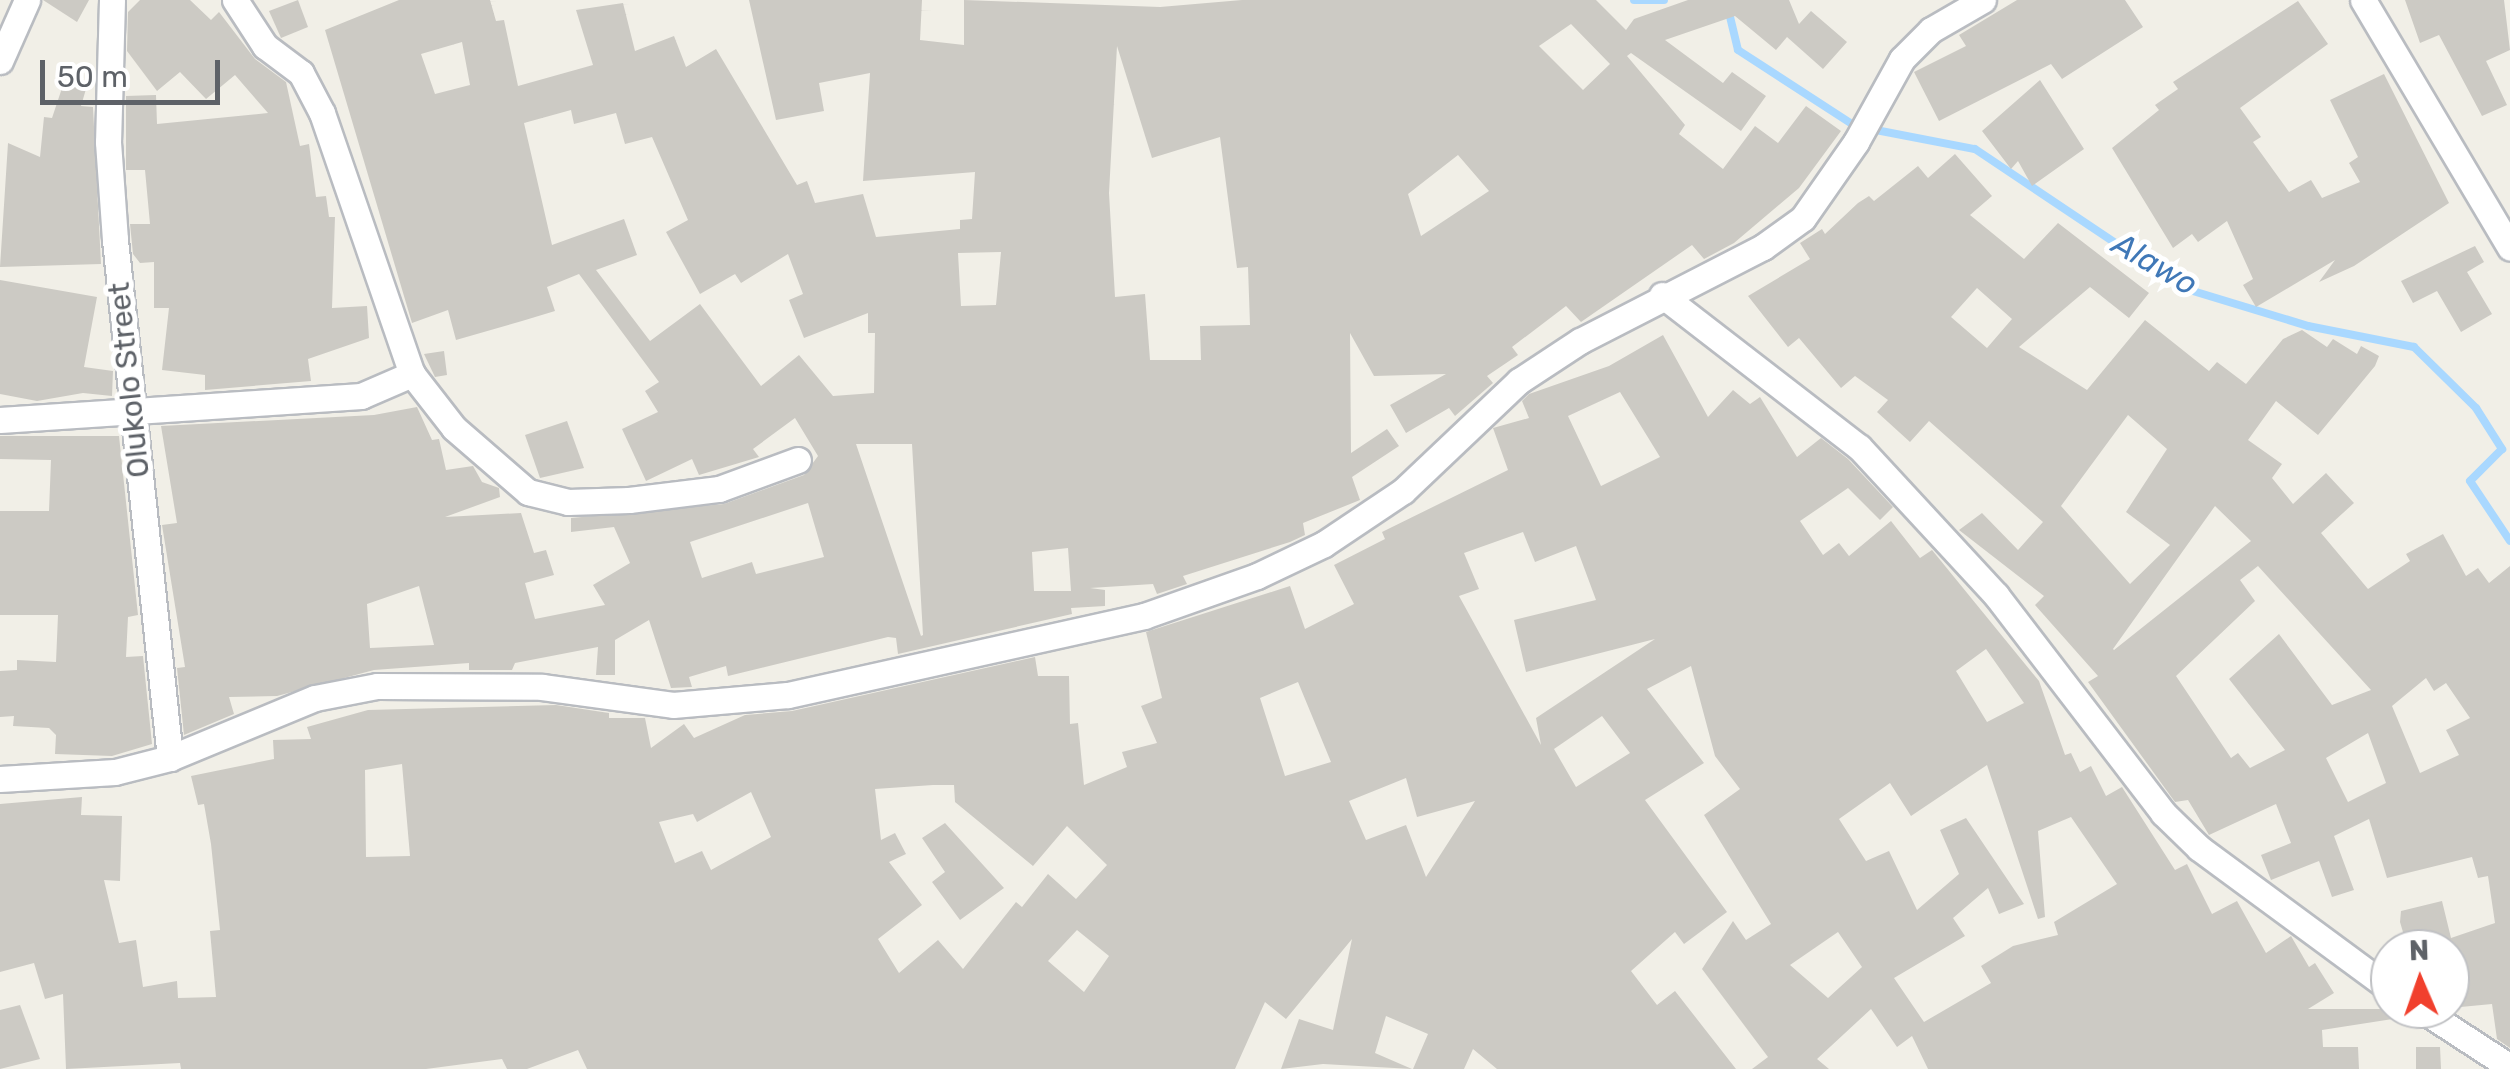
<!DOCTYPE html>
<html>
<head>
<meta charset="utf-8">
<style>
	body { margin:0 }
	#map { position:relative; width:2510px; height:1069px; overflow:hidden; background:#f1efe7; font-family:Rubik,sans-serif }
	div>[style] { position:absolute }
	.stream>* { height:8px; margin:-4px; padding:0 4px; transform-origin:4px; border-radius:4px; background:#a9d8ff }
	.building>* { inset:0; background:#cccac4 }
	.roads { filter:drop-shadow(2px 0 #b9bcc1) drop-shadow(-2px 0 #b9bcc1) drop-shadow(0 2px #b9bcc1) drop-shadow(0 -2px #b9bcc1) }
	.minor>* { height:25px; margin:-12.5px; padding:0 12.5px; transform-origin:12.5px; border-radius:12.5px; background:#fff }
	span { translate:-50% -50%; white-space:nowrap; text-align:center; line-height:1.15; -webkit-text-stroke:10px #fff; paint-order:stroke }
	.street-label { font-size:30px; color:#5e6268 }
	.water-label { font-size:32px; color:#4078b7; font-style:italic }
	.north { position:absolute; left:2370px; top:929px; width:100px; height:100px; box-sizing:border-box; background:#fff; border:2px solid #bfc0c3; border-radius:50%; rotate:358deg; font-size:28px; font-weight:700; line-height:40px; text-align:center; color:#5e6268 }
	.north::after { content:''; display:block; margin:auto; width:35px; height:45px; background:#f1402d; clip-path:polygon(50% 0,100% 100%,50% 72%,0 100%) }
	.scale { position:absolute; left:40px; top:60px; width:180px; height:45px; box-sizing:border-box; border:5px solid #5e6268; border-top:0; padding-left:12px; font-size:30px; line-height:35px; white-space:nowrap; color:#5e6268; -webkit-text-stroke:8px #fff; paint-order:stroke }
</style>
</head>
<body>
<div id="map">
	<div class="stream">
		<div style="left:1634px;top:0;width:30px"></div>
		<div style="left:1726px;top:0;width:51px;rotate:76.5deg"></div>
		<div style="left:1738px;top:50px;width:140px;rotate:33deg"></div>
		<div style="left:1855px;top:126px;width:122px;rotate:10.9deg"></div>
		<div style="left:1975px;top:149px;width:250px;rotate:33.8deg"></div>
		<div style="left:2183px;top:288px;width:131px;rotate:16.9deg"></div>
		<div style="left:2308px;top:326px;width:108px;rotate:11.2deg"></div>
		<div style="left:2414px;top:347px;width:87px;rotate:44.5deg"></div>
		<div style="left:2476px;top:408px;width:49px;rotate:57.6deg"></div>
		<div style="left:2502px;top:449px;width:45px;rotate:135deg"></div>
		<div style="left:2470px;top:481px;width:72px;rotate:56.3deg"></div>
	</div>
	<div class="building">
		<div style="clip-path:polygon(43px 0,89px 0,77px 22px)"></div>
		<div style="clip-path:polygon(140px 0,190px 0,211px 20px,219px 12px,255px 59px,286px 82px,300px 146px,309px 144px,316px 197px,326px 196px,329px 217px,335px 217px,332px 308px,367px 306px,369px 338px,308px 359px,311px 381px,205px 390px,205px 375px,162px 370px,169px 308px,154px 308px,154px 262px,140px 263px,133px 254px,130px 224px,150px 224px,145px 170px,126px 170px,126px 96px,156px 95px,157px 124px,268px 113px,235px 75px,206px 99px,180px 72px,157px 91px,127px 51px,128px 12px)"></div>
		<div style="clip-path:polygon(298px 0,308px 27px,281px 38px,269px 11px)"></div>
		<div style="clip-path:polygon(evenodd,399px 0,490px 0,496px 21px,504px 20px,518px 86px,593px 65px,576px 10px,623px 3px,635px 51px,674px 36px,686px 67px,716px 49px,797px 185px,807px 181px,815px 203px,863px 194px,876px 237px,960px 229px,960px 220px,972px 219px,975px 172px,863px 181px,870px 73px,819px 83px,824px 111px,776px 120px,749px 0,922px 0,920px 40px,964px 45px,964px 0,1160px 7px,1242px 0,1596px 0,1626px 30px,1634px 19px,1688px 0,1789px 0,1799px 24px,1811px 11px,1847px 42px,1823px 69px,1787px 37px,1776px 50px,1735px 16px,1665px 40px,1723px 83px,1732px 72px,1766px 96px,1741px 131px,1631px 53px,1627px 56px,1685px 125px,1679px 134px,1723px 169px,1755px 126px,1778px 143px,1806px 106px,1841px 131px,1799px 188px,1734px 243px,1704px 259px,1692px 245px,1581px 322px,1566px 306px,1512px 347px,1518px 355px,1487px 376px,1493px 383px,1455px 416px,1449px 408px,1406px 433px,1390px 405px,1446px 374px,1374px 376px,1350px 333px,1351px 453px,1387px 429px,1399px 446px,1352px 477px,1360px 500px,1303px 523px,1305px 535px,1290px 542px,1183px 576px,1187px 584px,1157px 594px,1153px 584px,1090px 588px,1105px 590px,1105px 606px,1071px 608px,1072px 614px,898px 654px,896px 638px,888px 637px,728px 676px,726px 666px,689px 677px,692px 687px,671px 688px,649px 620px,615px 640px,615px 675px,596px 675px,598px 647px,515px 663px,512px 670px,469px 670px,469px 663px,374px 670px,277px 696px,229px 697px,234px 714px,184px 735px,177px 668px,185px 667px,162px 525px,177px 523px,161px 426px,374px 415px,417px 407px,432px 440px,439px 439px,446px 470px,473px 466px,482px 482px,499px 488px,500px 497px,445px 517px,521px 513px,534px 553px,546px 550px,554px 575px,525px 583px,535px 619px,605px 605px,593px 585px,630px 563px,614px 527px,571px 532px,571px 518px,724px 504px,804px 475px,818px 456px,795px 418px,753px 449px,759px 457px,699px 475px,692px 459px,646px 481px,622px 429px,658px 412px,645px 391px,659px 382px,579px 274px,547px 287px,555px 311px,522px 321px,456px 340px,448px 310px,412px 323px,325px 30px,399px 0,1571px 24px,1610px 64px,1583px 90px,1539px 46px,1571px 24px,399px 0,462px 42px,470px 85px,435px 94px,421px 54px,462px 42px,399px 0,1117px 46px,1152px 158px,1220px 137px,1237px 268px,1248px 267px,1250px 325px,1200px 326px,1201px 360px,1150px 360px,1145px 294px,1115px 297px,1109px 193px,1117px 46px,399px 0,571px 110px,574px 124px,616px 113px,625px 144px,652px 137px,688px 220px,666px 232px,700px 294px,735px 274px,741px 283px,788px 254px,803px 294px,789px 300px,804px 338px,868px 313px,868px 333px,875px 333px,874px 393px,833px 396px,799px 355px,761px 386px,700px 304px,650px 341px,596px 270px,637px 255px,624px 219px,552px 245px,524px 123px,571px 110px,399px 0,1458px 155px,1489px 191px,1421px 236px,1408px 194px,1458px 155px,399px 0,1001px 252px,996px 305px,961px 306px,958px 253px,1001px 252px,399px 0,856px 444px,912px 444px,923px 635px,921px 636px,856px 444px,399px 0,808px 503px,824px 557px,756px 574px,752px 562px,702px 578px,690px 542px,808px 503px,399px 0,1068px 548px,1071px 591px,1034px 591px,1032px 552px,1068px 548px,399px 0,419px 586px,434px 645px,370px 648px,367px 604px,419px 586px)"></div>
		<div style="clip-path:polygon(2017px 0,2125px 0,2143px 27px,2062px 79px,2051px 64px,1939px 121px,1914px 72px,1966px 46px,1959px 35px)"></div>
		<div style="clip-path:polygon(2405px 0,2504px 0,2510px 50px,2486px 61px,2507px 105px,2482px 116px,2439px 35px,2420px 43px)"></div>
		<div style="clip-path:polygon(2298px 1px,2328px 44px,2240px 108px,2261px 137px,2253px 142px,2289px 192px,2311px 180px,2322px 198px,2360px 182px,2349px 163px,2358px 157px,2330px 100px,2384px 74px,2449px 203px,2354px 266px,2319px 282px,2335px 260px,2256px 307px,2243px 285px,2253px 279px,2227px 221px,2198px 242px,2192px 234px,2173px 248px,2112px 148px,2159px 110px,2155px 105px,2178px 89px,2173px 82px)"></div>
		<div style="clip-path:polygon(2040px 80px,2084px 149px,2032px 186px,2018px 161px,2011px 169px,1982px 131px)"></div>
		<div style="clip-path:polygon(64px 82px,86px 89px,81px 106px,93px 107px,101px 264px,0 267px,8px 143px,40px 157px,44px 117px,52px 118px)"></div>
		<div style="clip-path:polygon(evenodd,1955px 154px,1992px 196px,1970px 215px,2024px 259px,2058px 223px,2149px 293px,2129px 318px,2090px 287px,2019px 347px,2087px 390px,2145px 320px,2209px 371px,2217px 362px,2246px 384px,2283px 339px,2302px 330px,2327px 347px,2333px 339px,2357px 354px,2361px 346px,2379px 356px,2375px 366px,2318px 435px,2276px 401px,2248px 440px,2282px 464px,2272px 478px,2293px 504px,2326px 473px,2354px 503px,2321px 533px,2368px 589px,2410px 561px,2406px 554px,2443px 534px,2466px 576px,2478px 568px,2489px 583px,2510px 566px,2510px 1048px,2497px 1039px,2492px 1004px,2450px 1008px,2450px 949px,2408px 949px,2400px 922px,2401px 911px,2442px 901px,2451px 938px,2495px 923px,2488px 876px,2478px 878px,2472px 857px,2387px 878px,2369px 819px,2334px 836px,2354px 890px,2332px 897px,2319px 861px,2271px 880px,2261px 855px,2291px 843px,2276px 804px,2209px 835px,2188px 800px,2175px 802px,2088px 682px,2098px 676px,2035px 605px,2044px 596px,1959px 530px,1982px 513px,2018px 550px,2043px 522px,1929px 421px,1910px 442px,1877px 412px,1888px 400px,1855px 376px,1841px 388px,1799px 338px,1788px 347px,1748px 296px,1810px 259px,1800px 243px,1822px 229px,1825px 234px,1858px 203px,1869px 196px,1874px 201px,1918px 166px,1928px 178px,1955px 154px,1977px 288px,2012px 319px,1987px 348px,1951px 317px,1977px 288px,1955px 154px,2128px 415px,2167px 449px,2126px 512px,2170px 545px,2130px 584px,2061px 506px,2128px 415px,1955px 154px,2215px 506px,2251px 541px,2114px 650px,2113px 649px,2215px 506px,1955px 154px,2258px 566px,2371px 690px,2332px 705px,2279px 634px,2229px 679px,2285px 750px,2250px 768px,2238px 753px,2231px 758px,2176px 676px,2255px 601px,2240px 580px,2258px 566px,1955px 154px,2426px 678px,2434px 691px,2446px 683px,2470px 718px,2446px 730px,2459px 755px,2420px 773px,2392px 706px,2426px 678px,1955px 154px,2368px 733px,2386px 783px,2348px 802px,2326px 758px,2368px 733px)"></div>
		<div style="clip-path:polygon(2475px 246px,2484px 262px,2467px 272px,2492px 314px,2461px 332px,2437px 291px,2413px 303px,2401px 281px)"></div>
		<div style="clip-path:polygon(0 280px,97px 297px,84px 367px,113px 371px,112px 396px,83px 393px,37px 401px,0 394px)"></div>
		<div style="clip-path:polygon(evenodd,1663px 335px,1708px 417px,1733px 390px,1750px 404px,1760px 397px,1797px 457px,1821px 438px,1848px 459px,1893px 507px,1880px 520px,1848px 488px,1822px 506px,1800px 521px,1823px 555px,1839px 543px,1849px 556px,1891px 521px,1920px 558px,1932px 550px,2039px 681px,2065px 755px,2071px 753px,2080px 772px,2091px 766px,2106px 796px,2122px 787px,2175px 870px,2187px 864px,2212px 914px,2237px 901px,2266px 953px,2291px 936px,2309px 967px,2315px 963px,2334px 993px,2308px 1009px,2398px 1009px,2399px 1018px,2322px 1030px,2323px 1047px,2358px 1047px,2359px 1069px,1928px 1069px,1912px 1036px,1897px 1047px,1871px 1009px,1817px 1059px,1829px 1069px,1752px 1069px,1768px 1057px,1702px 969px,1733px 921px,1746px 940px,1771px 924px,1704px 815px,1740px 789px,1715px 756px,1691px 666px,1647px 689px,1704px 763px,1645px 800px,1727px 912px,1684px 944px,1675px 932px,1631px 971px,1657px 1005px,1675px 991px,1736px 1069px,1497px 1069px,1473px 1049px,1464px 1069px,1413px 1069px,1428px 1034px,1386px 1016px,1375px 1053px,1412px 1069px,1323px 1064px,1281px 1069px,1299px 1019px,1333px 1030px,1352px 939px,1286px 1019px,1265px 1002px,1235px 1069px,587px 1069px,578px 1050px,527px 1069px,507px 1069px,502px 1059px,426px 1069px,181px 1069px,180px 1063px,66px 1069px,63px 994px,45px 999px,34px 963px,0 972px,0 804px,82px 797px,81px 815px,122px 816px,120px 881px,104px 880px,119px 943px,136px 940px,143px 987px,177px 981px,178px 998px,216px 997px,210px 931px,220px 930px,211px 844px,204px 804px,198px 805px,191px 776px,274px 759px,273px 740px,311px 739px,307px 727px,368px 710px,556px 705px,609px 713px,609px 718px,645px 718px,651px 748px,684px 724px,694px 738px,745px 715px,792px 711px,1035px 657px,1038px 676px,1069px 676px,1070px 724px,1078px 723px,1084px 785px,1127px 767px,1122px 752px,1157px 743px,1141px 706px,1162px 698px,1146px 632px,1290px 586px,1305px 629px,1354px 604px,1334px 565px,1385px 539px,1382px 532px,1508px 470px,1493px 428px,1529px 418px,1522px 401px,1529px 394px,1609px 366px,1663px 335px,1620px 392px,1660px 457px,1601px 486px,1568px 416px,1620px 392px,1663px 335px,1523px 532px,1535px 562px,1576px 546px,1596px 600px,1514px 620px,1526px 672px,1655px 639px,1536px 718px,1541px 745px,1459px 596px,1479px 589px,1464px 553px,1523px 532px,1663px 335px,1986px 649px,2024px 703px,1987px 722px,1956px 671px,1986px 649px,1663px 335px,1298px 682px,1331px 762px,1285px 776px,1260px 698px,1298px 682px,1663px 335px,1602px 716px,1630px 753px,1576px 787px,1554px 749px,1602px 716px,1663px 335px,402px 764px,410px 856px,366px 857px,365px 770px,402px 764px,1663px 335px,1987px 765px,2038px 919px,2045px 917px,2038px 831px,2071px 817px,2117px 884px,2054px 922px,2058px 935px,2013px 946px,1981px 966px,1991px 983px,1924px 1022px,1894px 978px,1965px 936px,1953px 918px,1988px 888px,1999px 914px,2024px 904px,1966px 818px,1940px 830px,1959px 874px,1917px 910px,1889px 851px,1866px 861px,1839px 819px,1890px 783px,1911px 816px,1987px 765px,1663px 335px,1406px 778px,1417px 817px,1475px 801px,1426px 877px,1406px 825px,1366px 840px,1349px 801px,1406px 778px,1663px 335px,933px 785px,954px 785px,955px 802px,1033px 866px,1067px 826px,1107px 865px,1076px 899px,1048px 874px,1022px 907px,1016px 902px,963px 969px,938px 940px,899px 973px,878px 939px,922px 905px,889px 862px,906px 854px,895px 833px,881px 840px,875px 789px,933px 785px,1663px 335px,751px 792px,771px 837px,711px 870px,702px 851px,675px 863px,659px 822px,693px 814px,697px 822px,751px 792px,1663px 335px,1077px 930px,1109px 956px,1084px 992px,1048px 961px,1077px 930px,1663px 335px,1838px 932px,1862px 967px,1828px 998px,1790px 965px,1838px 932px)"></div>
		<div style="clip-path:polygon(444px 351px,447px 375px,435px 377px,424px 354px)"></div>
		<div style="clip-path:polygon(567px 421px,584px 468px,540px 478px,525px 435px)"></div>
		<div style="clip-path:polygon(0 436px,119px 436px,138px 615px,128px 617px,126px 657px,143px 656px,152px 744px,112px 756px,55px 754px,56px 735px,49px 728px,13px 726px,14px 716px,0 717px,0 671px,17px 670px,17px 660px,56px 662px,58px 615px,0 615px,0 511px,49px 511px,51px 460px,0 459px)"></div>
		<div style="clip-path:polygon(945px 823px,1004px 888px,960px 920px,932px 882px,945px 872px,922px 838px)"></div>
		<div style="clip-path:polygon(20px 1005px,40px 1059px,0 1069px,0 1010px)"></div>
		<div style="clip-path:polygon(2416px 1047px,2440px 1047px,2441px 1069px,2416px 1069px)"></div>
	</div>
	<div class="roads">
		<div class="minor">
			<div style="left:112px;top:0;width:142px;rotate:91.6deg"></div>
			<div style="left:108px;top:142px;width:98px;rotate:85.9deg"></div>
			<div style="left:115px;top:240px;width:521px;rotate:83.94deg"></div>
			<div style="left:235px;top:0;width:55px;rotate:56.9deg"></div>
			<div style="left:265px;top:46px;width:45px;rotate:36.9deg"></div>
			<div style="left:301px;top:73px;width:45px;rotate:62.3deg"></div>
			<div style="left:322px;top:113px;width:276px;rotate:71deg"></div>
			<div style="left:412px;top:374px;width:68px;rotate:52.1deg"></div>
			<div style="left:454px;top:428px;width:98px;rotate:40.9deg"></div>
			<div style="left:528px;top:492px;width:41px;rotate:14deg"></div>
			<div style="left:568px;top:502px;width:61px;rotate:-1.9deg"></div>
			<div style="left:629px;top:500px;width:91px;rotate:-7deg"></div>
			<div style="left:719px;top:489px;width:84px;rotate:-20.2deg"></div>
			<div style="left:2363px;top:0;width:288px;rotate:59.3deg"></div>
			<div style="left:0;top:61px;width:67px;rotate:-66.1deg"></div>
			<div style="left:1662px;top:295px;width:249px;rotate:37.7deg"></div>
			<div style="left:1859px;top:447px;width:202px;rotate:47.2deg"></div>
			<div style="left:1996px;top:595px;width:275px;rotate:52.5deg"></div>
			<div style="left:2163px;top:813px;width:50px;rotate:44.2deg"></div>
			<div style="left:2199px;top:848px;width:237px;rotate:36.4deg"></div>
			<div style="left:0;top:420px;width:362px;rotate:-3.8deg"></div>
			<div style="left:361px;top:396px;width:56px;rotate:-23.3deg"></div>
			<div style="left:0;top:779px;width:115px;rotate:-3.5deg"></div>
			<div style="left:115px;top:772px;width:57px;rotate:-14.3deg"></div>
			<div style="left:170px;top:758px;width:157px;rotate:-22.5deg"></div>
			<div style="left:315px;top:698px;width:63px;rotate:-11deg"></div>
			<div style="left:377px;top:686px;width:165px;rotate:0.3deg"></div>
			<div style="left:542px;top:687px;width:132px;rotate:7.8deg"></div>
			<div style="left:673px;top:705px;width:115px;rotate:-5deg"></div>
			<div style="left:788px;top:695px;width:365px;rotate:-12.5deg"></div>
			<div style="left:1144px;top:616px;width:120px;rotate:-19.5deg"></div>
			<div style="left:1257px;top:576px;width:74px;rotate:-25.5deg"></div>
			<div style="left:1324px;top:544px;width:95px;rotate:-33.9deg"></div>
			<div style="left:1403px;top:491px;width:160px;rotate:-43.5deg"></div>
			<div style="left:1519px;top:381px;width:73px;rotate:-33.3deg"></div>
			<div style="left:1580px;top:341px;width:206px;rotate:-27.2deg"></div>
			<div style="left:1763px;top:247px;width:49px;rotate:-35.9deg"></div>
			<div style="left:1803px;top:218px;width:93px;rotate:-55.1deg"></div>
			<div style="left:1856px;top:142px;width:95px;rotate:-61deg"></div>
			<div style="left:1902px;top:59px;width:41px;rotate:-45deg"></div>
			<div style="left:1931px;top:30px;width:60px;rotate:-30deg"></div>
			<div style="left:2421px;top:1009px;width:106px;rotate:33.1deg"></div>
		</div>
	</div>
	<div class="street-label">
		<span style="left:129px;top:380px;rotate:-96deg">Olukolo Street</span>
	</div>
	<div class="water-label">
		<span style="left:2155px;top:264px;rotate:30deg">Alawo</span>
	</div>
	<div class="north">N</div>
	<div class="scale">50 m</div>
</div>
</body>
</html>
